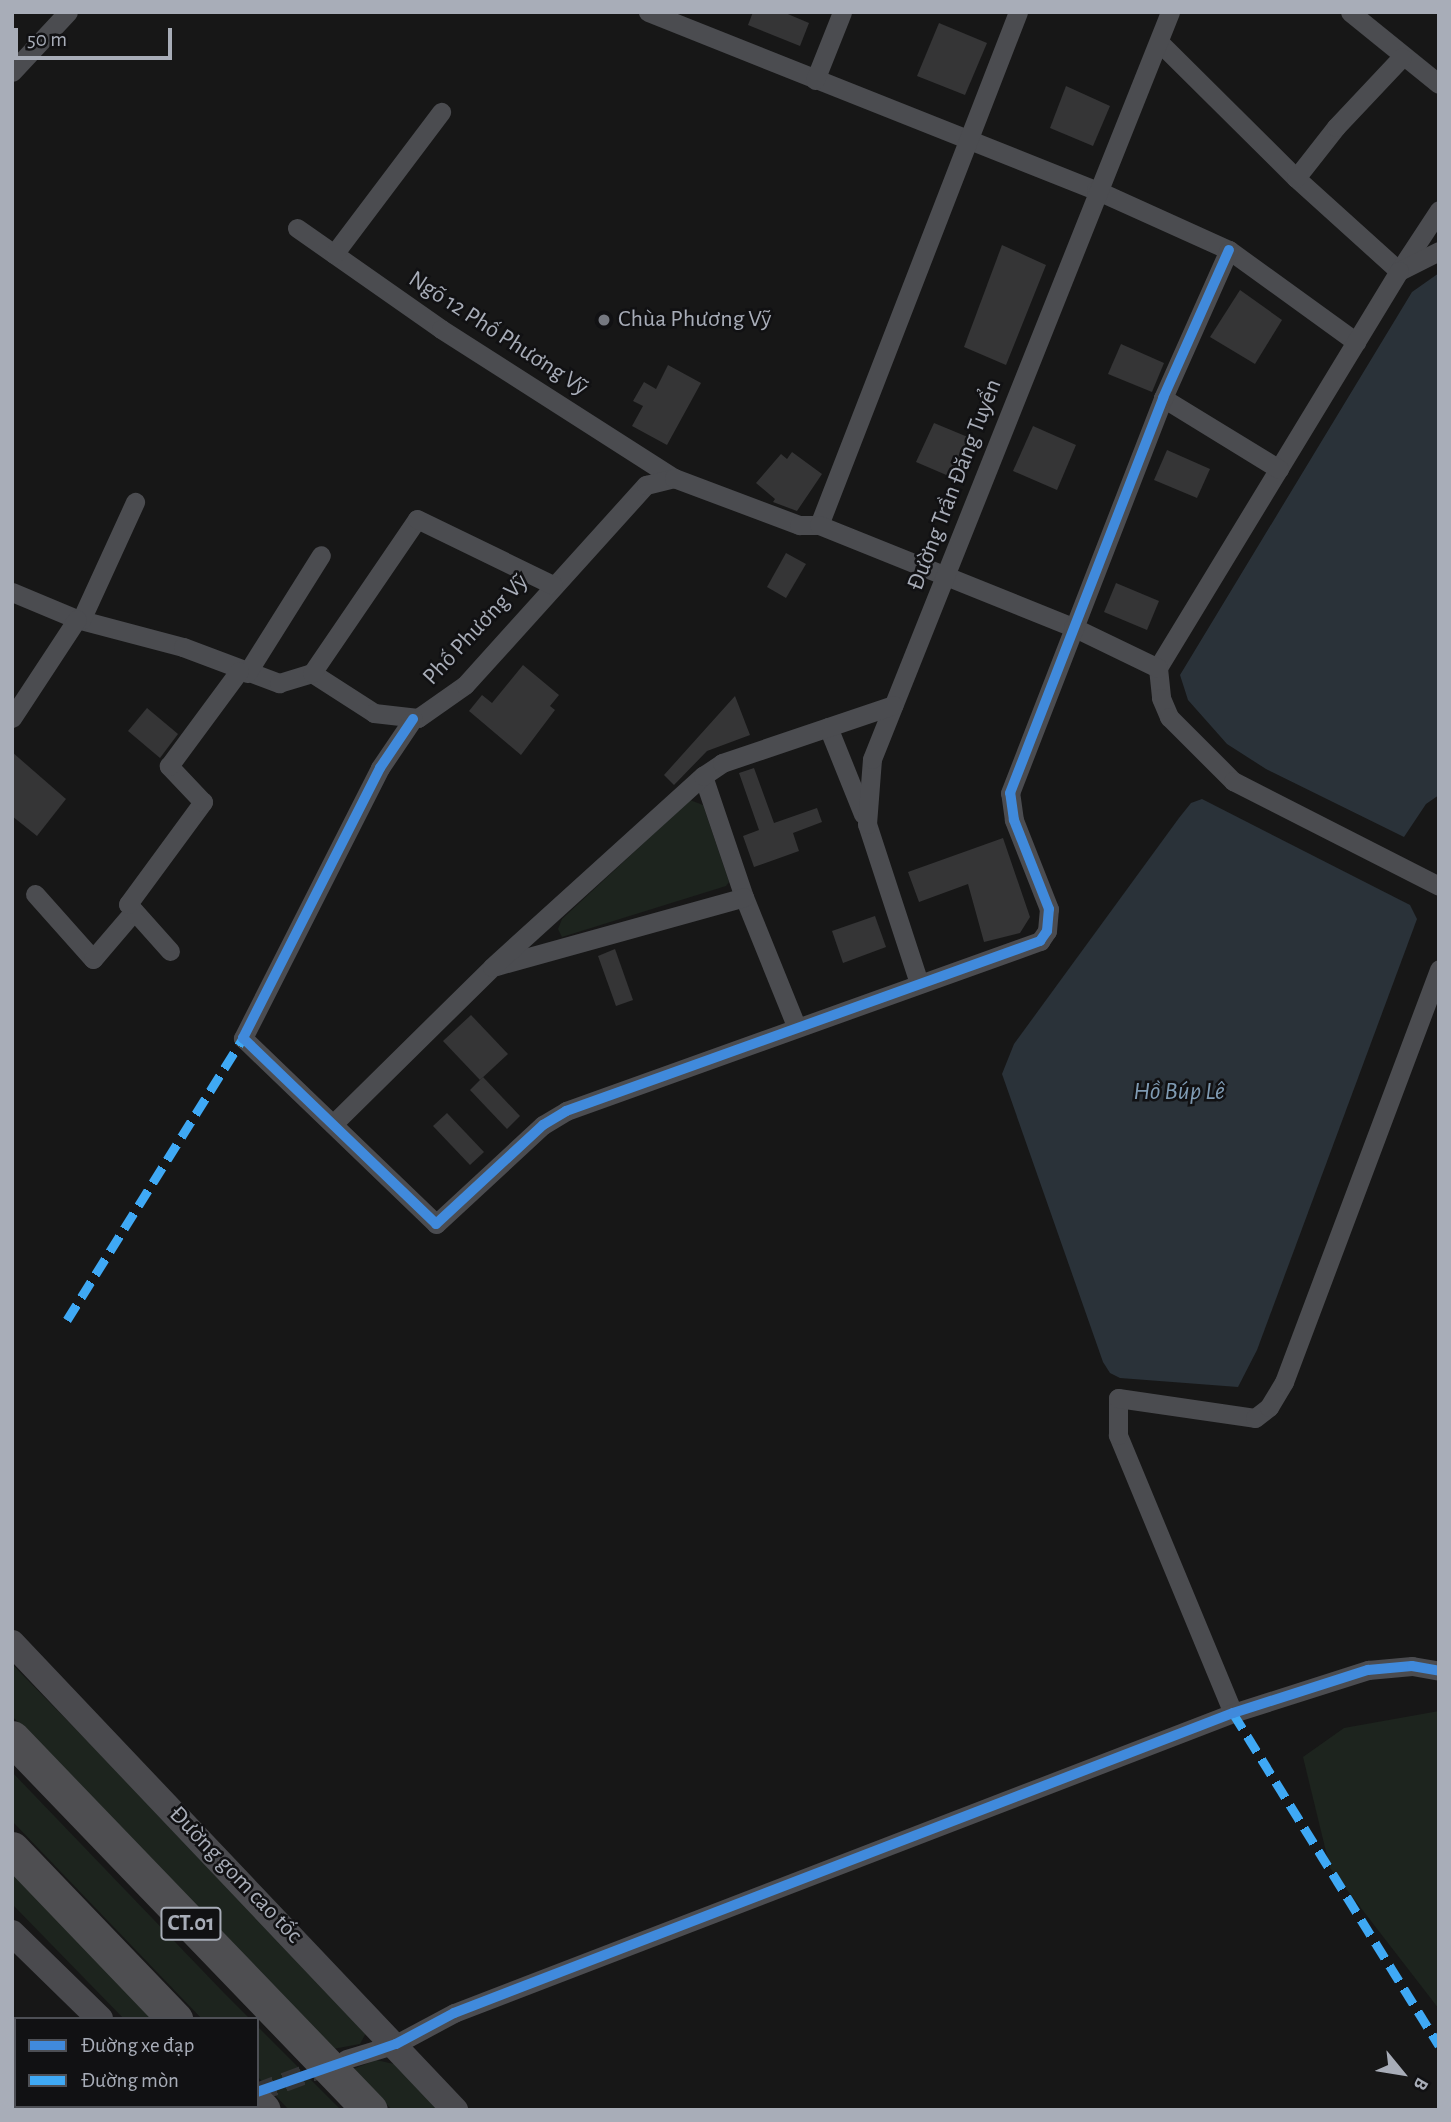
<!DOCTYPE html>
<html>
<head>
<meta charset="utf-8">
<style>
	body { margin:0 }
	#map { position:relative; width:1451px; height:2122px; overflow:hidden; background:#171717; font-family:"Alegreya Sans",sans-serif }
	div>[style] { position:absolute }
	.green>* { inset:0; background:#1d241e }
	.water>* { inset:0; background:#2a3239 }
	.building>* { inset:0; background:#353536 }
	.street-tunnel>* { height:19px; margin-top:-9.5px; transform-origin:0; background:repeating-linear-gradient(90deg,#343537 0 19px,transparent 0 29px) }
	.street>* { height:19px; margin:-9.5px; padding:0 9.5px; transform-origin:9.5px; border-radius:9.5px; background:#4b4c50 }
	.secondary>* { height:26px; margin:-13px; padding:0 13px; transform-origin:13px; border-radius:13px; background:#4a4a4e }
	.highway>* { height:35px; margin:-17.5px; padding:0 17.5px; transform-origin:17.5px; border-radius:17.5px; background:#4e4e51 }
	.quiet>* { height:9px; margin-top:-4.5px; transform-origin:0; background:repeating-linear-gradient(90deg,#3fa9f5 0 18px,transparent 0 27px) }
	.cycleway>* { height:10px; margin:-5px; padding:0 5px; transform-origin:5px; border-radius:5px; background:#408adc }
	.dots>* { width:19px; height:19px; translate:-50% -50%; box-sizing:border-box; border:4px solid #111113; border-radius:50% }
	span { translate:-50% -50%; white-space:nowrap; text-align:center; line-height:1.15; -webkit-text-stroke:5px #111113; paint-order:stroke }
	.shield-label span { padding:2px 5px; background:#111113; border:2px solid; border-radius:5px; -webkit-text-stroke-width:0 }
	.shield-label { font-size:23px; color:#a8adb8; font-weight:700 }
	.poi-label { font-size:24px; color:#a8adb8 }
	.left { translate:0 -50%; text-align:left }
	.street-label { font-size:24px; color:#a8adb8 }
	.water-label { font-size:26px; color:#7f9bb3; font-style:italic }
	.frame { position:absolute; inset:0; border:14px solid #a8adb8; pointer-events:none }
	.legend { position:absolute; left:14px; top:2017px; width:245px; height:91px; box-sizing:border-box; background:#111113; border:2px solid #4d4f55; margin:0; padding:9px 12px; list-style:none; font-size:21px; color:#a8adb8 }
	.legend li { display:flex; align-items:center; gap:14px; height:35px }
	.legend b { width:35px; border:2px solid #4d4f55 }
	.north { position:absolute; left:1367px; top:2038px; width:70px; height:70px; -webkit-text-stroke:5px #111113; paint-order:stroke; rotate:120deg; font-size:19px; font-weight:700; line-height:28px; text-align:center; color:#a8adb8 }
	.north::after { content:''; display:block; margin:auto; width:24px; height:32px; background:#a8adb8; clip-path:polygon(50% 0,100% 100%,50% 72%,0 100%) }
	.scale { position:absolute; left:14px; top:28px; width:158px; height:32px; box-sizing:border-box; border:4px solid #a8adb8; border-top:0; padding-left:9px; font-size:21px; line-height:24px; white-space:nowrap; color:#a8adb8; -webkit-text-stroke:5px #111113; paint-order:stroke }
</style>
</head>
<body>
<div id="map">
	<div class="green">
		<div style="clip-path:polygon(690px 800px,703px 805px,729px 882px,726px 886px,562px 937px,558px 929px,562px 919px)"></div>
		<div style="clip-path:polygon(12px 1664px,359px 2018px,366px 2033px,360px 2044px,333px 2049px,12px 1716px)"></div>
		<div style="clip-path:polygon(1439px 1711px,1439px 2009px,1330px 1868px,1303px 1757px,1344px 1728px)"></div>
		<div style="clip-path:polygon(12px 1772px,225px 1994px,250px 2019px,202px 2019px,12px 1821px)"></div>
		<div style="clip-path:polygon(12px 1871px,157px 2019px,124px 2019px,12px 1904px)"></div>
		<div style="clip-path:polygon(257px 2026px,341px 2110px,289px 2110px,257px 2076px)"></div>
		<div style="clip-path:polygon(376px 2060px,394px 2064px,440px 2110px,392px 2110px,353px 2069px)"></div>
	</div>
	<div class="water">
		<div style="clip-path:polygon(1439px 273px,1439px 795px,1426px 804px,1404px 837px,1266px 769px,1227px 744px,1188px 700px,1180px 675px,1412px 292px)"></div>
		<div style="clip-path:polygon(1202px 799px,1410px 905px,1417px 919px,1257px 1350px,1238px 1387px,1120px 1378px,1110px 1373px,1103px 1362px,1002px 1074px,1014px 1044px,1179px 818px,1191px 803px)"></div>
	</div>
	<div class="building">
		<div style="clip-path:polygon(753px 12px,783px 12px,809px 23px,800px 46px,748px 25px)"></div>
		<div style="clip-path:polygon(939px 23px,987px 43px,965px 95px,917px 76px)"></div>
		<div style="clip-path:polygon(1066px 86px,1110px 106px,1093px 146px,1050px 128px)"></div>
		<div style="clip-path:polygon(1002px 245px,1046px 265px,1006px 365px,964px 347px)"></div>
		<div style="clip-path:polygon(1240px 290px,1282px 320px,1255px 364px,1210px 337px)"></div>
		<div style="clip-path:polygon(1121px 344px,1164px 363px,1152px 392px,1108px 374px)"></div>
		<div style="clip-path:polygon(668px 365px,701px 383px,667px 445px,632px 426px,643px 406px,633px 401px,644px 382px,656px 389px)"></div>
		<div style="clip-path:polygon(934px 423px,975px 440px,958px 480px,916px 462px)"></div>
		<div style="clip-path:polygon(1033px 426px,1076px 445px,1057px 490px,1013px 471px)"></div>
		<div style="clip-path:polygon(1167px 450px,1210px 469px,1197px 498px,1154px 480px)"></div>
		<div style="clip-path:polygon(792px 452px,822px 474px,797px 511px,773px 502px,775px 499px,756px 483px,781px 454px,787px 459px)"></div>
		<div style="clip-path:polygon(786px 553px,806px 564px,786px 598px,767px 587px)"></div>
		<div style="clip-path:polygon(1116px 583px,1159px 601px,1147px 630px,1104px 612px)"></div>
		<div style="clip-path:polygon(523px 665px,559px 695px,550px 706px,555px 710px,521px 755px,469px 711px,482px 695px,492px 703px)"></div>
		<div style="clip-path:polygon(735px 696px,750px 735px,707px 751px,674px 785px,664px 775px)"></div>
		<div style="clip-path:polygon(147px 708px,178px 734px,160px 758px,128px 731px)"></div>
		<div style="clip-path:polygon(12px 752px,66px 799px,37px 836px,12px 816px)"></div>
		<div style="clip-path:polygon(754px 768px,774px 823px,817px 808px,822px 822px,793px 833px,799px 851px,754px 867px,743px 836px,759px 830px,739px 773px)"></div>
		<div style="clip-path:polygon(1003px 838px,1030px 917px,1020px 933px,984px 942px,968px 884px,919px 902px,908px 872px)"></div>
		<div style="clip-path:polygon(875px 916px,886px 947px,843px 963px,832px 931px)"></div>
		<div style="clip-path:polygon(615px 949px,633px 1000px,616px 1006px,598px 956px)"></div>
		<div style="clip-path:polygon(471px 1015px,508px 1054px,480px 1080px,443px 1041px)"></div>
		<div style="clip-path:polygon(483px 1077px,520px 1116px,507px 1129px,470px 1090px)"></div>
		<div style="clip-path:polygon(447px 1113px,484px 1152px,470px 1165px,433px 1126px)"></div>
	</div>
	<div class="street-tunnel">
		<div style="left:257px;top:2092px;width:80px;rotate:-20.5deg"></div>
	</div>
	<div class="street">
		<div style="left:648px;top:12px;width:482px;rotate:21.7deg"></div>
		<div style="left:1096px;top:190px;width:146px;rotate:24.3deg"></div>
		<div style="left:1229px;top:250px;width:157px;rotate:35.9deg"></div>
		<div style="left:1350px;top:12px;width:114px;rotate:39deg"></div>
		<div style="left:1159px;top:42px;width:193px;rotate:44.8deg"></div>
		<div style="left:1296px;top:178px;width:139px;rotate:42.1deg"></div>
		<div style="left:1399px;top:271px;width:73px;rotate:-56.7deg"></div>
		<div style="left:12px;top:72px;width:82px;rotate:-47deg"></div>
		<div style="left:815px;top:80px;width:73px;rotate:-68.3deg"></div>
		<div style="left:1296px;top:178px;width:65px;rotate:-51.9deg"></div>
		<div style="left:1336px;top:127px;width:96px;rotate:-46.7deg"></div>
		<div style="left:297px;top:228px;width:176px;rotate:35deg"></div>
		<div style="left:441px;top:329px;width:277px;rotate:32.6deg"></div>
		<div style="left:1439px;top:251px;width:45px;rotate:153.4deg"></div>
		<div style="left:1399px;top:271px;width:464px;rotate:121.3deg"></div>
		<div style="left:1158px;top:668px;width:30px;rotate:84deg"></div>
		<div style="left:1161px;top:698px;width:21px;rotate:67deg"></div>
		<div style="left:1169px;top:717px;width:91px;rotate:45deg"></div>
		<div style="left:1233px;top:781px;width:231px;rotate:27deg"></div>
		<div style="left:334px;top:254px;width:178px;rotate:-53deg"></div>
		<div style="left:1163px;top:398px;width:136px;rotate:31.5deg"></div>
		<div style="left:819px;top:525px;width:550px;rotate:-68.8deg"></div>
		<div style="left:12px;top:592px;width:70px;rotate:22.6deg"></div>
		<div style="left:77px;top:619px;width:110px;rotate:14.8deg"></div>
		<div style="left:183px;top:647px;width:103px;rotate:20.6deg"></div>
		<div style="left:279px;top:683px;width:34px;rotate:-17deg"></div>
		<div style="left:312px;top:673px;width:74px;rotate:32.8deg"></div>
		<div style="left:374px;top:713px;width:44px;rotate:6.5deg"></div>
		<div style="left:418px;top:718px;width:57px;rotate:-35.1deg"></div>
		<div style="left:465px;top:685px;width:270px;rotate:-47.9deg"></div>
		<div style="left:646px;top:485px;width:29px;rotate:-14deg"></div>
		<div style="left:674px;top:478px;width:134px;rotate:20.6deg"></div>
		<div style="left:799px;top:525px;width:20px"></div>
		<div style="left:819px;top:525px;width:274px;rotate:21.9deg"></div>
		<div style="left:1073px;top:627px;width:94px;rotate:25.8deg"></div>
		<div style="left:81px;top:620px;width:130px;rotate:-65.4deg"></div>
		<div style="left:247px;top:673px;width:139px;rotate:-57.9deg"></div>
		<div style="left:312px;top:673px;width:186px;rotate:-55.7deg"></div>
		<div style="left:417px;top:519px;width:151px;rotate:25.9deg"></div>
		<div style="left:12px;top:718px;width:118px;rotate:-56.7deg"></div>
		<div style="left:413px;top:719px;width:59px;rotate:124deg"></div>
		<div style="left:380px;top:768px;width:303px;rotate:116.9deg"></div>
		<div style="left:243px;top:1038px;width:268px;rotate:43.9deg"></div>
		<div style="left:436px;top:1224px;width:146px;rotate:-42.8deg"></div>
		<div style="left:543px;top:1125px;width:27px;rotate:-31deg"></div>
		<div style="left:566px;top:1111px;width:504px;rotate:-19.73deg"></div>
		<div style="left:1040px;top:941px;width:12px;rotate:-55deg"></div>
		<div style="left:1047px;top:931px;width:22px;rotate:-85deg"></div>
		<div style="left:1049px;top:909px;width:96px;rotate:-111.5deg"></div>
		<div style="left:1014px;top:820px;width:27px;rotate:-98deg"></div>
		<div style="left:1010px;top:793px;width:424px;rotate:-68.8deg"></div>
		<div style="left:1163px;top:398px;width:162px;rotate:-66deg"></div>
		<div style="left:828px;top:727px;width:94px;rotate:68.1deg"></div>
		<div style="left:703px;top:776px;width:128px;rotate:71.3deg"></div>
		<div style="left:744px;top:897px;width:139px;rotate:68deg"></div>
		<div style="left:35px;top:894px;width:87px;rotate:48.3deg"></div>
		<div style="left:93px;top:959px;width:63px;rotate:-49.5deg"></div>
		<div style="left:170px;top:951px;width:63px;rotate:-131.8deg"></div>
		<div style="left:128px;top:904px;width:127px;rotate:-53.7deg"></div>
		<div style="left:203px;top:802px;width:50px;rotate:-133.4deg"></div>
		<div style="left:169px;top:766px;width:118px;rotate:-53.6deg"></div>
		<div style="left:496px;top:966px;width:257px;rotate:-15.5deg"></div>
		<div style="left:919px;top:983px;width:167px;rotate:-108.1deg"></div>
		<div style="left:867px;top:824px;width:65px;rotate:-85.6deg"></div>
		<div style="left:872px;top:759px;width:804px;rotate:-68.25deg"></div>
		<div style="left:333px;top:1124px;width:223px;rotate:-44.6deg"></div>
		<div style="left:492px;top:967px;width:285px;rotate:-42.2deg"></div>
		<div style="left:703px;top:776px;width:23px;rotate:-34deg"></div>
		<div style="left:722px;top:763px;width:181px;rotate:-18.7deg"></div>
		<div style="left:1233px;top:1713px;width:301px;rotate:-112.5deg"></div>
		<div style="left:1118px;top:1435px;width:37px;rotate:-90deg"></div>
		<div style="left:1118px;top:1398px;width:138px;rotate:8.3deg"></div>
		<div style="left:1255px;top:1418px;width:18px;rotate:-38deg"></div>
		<div style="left:1269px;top:1407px;width:29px;rotate:-59deg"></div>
		<div style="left:1284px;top:1382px;width:441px;rotate:-69.4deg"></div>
		<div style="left:346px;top:2059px;width:52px;rotate:-16.7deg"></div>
		<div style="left:396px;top:2044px;width:66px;rotate:-28.1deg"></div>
		<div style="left:454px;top:2013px;width:835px;rotate:-21.06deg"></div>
		<div style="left:1233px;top:1713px;width:142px;rotate:-17.7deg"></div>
		<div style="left:1368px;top:1670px;width:44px;rotate:-5.2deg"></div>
		<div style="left:1412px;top:1666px;width:27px;rotate:10deg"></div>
		<div style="left:12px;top:2082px;width:4px;rotate:27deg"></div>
		<div style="left:65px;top:2106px;width:9px;rotate:27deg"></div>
		<div style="left:213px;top:2110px;width:10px;rotate:-24deg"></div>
	</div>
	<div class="secondary">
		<div style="left:12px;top:1643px;width:644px;rotate:46.51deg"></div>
		<div style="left:12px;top:1933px;width:123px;rotate:44.3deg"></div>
		<div style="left:190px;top:2106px;width:6px;rotate:45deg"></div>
	</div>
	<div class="highway">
		<div style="left:12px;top:1738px;width:516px;rotate:46.1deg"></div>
		<div style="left:12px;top:1849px;width:236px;rotate:46.2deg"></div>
		<div style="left:257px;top:2104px;width:8px;rotate:45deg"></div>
	</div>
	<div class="quiet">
		<div style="left:67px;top:1320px;width:332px;rotate:-58deg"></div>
		<div style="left:1233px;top:1713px;width:391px;rotate:58.2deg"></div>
	</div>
	<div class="cycleway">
		<div style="left:413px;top:719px;width:59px;rotate:124deg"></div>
		<div style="left:380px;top:768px;width:303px;rotate:116.9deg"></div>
		<div style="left:243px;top:1038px;width:268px;rotate:43.9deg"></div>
		<div style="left:436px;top:1224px;width:146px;rotate:-42.8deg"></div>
		<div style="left:543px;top:1125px;width:27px;rotate:-31deg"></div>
		<div style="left:566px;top:1111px;width:504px;rotate:-19.73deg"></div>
		<div style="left:1040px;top:941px;width:12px;rotate:-55deg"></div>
		<div style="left:1047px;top:931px;width:22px;rotate:-85deg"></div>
		<div style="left:1049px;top:909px;width:96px;rotate:-111.5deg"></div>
		<div style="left:1014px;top:820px;width:27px;rotate:-98deg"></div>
		<div style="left:1010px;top:793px;width:424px;rotate:-68.8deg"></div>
		<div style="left:1163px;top:398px;width:162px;rotate:-66deg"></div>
		<div style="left:257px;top:2092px;width:147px;rotate:-19.1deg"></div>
		<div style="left:396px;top:2044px;width:66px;rotate:-28.1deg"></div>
		<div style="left:454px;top:2013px;width:835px;rotate:-21.06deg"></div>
		<div style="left:1233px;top:1713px;width:142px;rotate:-17.7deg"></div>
		<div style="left:1368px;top:1670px;width:44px;rotate:-5.2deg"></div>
		<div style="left:1412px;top:1666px;width:27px;rotate:10deg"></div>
	</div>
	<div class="dots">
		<div style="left:604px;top:320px;background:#757880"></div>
	</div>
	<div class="shield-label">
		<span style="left:191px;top:1924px">CT.01</span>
	</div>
	<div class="poi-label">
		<span class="left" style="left:618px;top:320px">Chùa Phương Vỹ</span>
	</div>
	<div class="street-label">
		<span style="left:498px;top:334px;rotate:33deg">Ngõ 12 Phố Phương Vỹ</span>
		<span style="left:955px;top:485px;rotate:-69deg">Đường Trần Đăng Tuyển</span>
		<span style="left:476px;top:630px;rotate:-47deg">Phố Phương Vỹ</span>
		<span style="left:235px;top:1875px;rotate:46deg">Đường gom cao tốc</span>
	</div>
	<div class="water-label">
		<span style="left:1179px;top:1092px">Hồ Búp Lê</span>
	</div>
	<div class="frame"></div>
	<ul class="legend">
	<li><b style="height:9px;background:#408adc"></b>Đường xe đạp</li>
	<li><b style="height:9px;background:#3fa9f5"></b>Đường mòn</li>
	</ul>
	<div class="north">B</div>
	<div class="scale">50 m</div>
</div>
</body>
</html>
